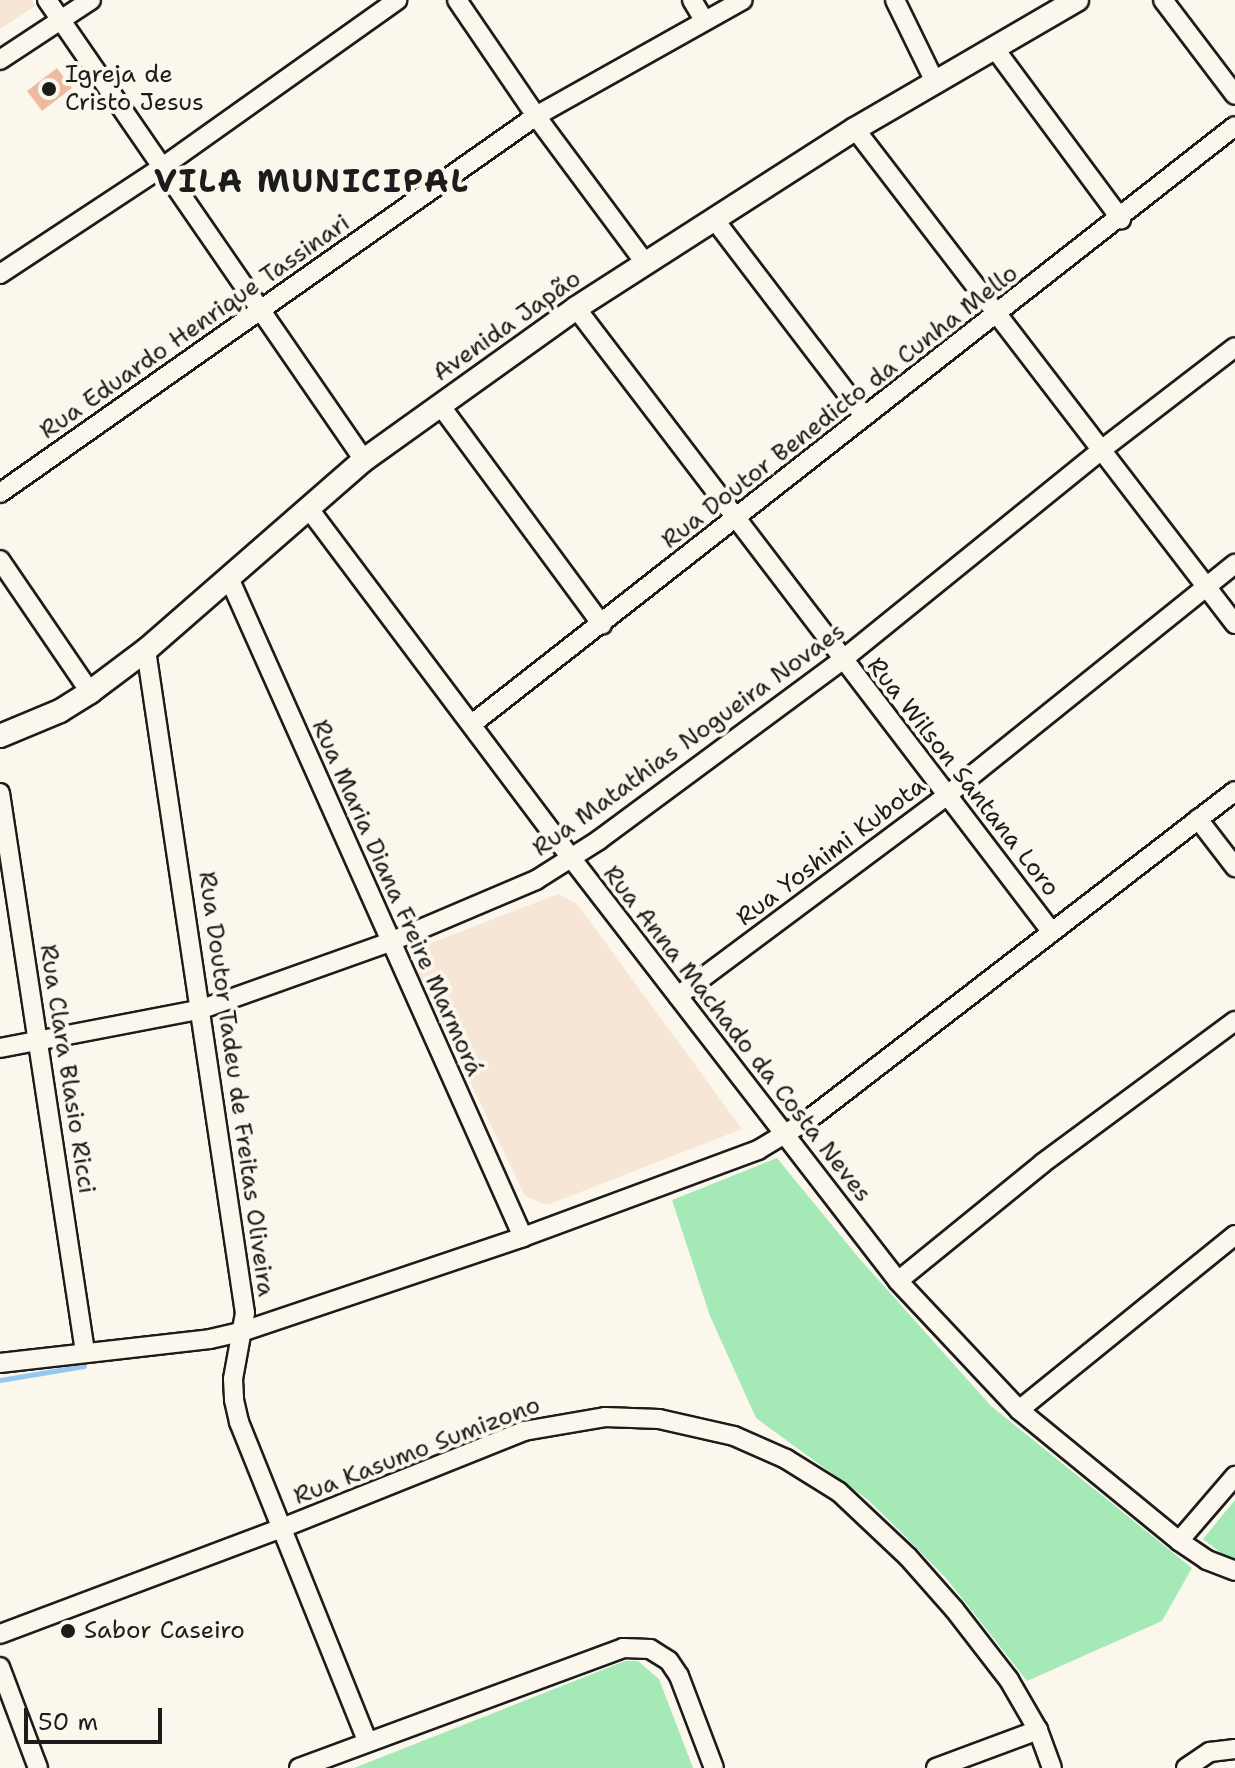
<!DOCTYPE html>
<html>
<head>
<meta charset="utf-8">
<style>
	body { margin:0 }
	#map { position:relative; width:1235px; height:1768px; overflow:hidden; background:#fbf7ec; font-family:"Shantell Sans",sans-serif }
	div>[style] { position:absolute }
	.built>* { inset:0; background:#f7e5d5 }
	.green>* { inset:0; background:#a5eab6 }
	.stream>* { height:5px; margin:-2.5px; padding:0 2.5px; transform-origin:2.5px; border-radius:2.5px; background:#94c8f1 }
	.building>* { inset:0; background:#eebba0 }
	.roads { filter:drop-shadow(2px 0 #1c1c1c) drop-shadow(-2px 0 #1c1c1c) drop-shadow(0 2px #1c1c1c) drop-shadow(0 -2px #1c1c1c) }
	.minor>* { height:18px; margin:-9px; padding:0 9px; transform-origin:9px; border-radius:9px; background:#fbf7ec }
	.major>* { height:22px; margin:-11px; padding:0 11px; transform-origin:11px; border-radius:11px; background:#fbf7ec }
	.dots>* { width:22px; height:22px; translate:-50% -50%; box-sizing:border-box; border:4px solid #fbf7ec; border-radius:50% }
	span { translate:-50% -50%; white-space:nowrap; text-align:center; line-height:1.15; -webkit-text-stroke:8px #fbf7ec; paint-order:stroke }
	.poi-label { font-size:24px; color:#1c1c1c }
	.left { translate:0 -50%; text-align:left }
	.street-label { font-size:24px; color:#1c1c1c }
	.district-label { font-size:32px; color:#1c1c1c; font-weight:700; letter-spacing:2px }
	.scale { position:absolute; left:24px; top:1708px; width:138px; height:36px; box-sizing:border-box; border:4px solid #1c1c1c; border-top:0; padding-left:10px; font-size:24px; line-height:28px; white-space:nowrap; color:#1c1c1c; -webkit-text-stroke:6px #fbf7ec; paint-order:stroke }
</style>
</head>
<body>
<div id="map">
	<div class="built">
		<div style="clip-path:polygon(0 0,32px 0,35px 6px,0 29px)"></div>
		<div style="clip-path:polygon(558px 894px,577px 904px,742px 1129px,547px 1205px,525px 1196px,418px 973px,414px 955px,421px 947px)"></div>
	</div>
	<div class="green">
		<div style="clip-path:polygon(777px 1158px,858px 1257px,991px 1406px,1192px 1568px,1162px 1621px,1027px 1681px,946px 1578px,897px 1528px,867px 1499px,756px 1418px,710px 1316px,672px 1200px)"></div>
		<div style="clip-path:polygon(1235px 1500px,1235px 1564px,1203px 1539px)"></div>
		<div style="clip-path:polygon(625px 1661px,638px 1661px,659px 1679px,693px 1768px,354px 1768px)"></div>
	</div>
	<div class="stream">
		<div style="left:0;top:1380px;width:85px;rotate:-9.5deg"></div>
	</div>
	<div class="building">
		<div style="clip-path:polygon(57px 68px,72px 88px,42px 111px,27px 91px)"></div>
	</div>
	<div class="roads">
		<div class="minor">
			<div style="left:47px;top:0;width:559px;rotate:55.43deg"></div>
			<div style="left:457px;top:0;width:140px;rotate:55.7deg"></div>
			<div style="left:536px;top:116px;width:183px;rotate:53.4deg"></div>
			<div style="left:692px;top:0;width:23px;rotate:59deg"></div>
			<div style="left:895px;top:0;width:91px;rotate:64deg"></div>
			<div style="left:1163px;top:0;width:119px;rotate:52.8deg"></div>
			<div style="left:995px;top:49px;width:212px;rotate:53.5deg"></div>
			<div style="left:0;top:60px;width:109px;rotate:-33.4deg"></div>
			<div style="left:855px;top:129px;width:624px;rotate:52.49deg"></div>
			<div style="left:714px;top:219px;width:248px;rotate:52.7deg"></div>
			<div style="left:0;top:274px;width:193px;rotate:-33.4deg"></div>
			<div style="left:161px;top:168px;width:290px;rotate:-35.4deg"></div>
			<div style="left:576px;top:308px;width:783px;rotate:52.68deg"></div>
			<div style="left:440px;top:405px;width:273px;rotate:53.6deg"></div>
			<div style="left:0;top:493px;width:655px;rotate:-35.12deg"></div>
			<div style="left:536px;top:116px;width:237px;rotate:-29.3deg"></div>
			<div style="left:309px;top:509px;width:438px;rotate:53.1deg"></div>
			<div style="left:572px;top:859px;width:533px;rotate:52.31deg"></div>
			<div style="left:898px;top:1281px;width:177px;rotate:46.8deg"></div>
			<div style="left:1019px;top:1410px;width:207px;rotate:39.3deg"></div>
			<div style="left:1179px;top:1541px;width:34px;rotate:34deg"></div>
			<div style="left:1207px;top:1560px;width:30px;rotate:21deg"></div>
			<div style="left:0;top:560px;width:160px;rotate:55.7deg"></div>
			<div style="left:229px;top:578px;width:722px;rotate:65.96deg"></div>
			<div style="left:146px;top:650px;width:670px;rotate:81.51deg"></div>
			<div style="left:245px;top:1313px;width:67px;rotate:100.3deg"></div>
			<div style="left:233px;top:1379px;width:21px;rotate:87deg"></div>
			<div style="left:234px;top:1400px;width:23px;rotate:77deg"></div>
			<div style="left:239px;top:1422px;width:344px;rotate:68.1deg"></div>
			<div style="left:472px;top:724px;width:969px;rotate:-38.09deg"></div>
			<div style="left:0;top:793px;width:565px;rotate:81.35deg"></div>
			<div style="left:1198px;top:819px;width:61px;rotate:52.4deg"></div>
			<div style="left:678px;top:996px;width:334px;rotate:-36.7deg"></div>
			<div style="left:946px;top:796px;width:371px;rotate:-38.8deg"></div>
			<div style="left:0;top:1048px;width:206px;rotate:-10.9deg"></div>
			<div style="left:202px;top:1009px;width:200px;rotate:-19.6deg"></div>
			<div style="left:390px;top:942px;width:159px;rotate:-23deg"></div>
			<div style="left:536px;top:880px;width:75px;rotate:-32.4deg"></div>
			<div style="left:599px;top:840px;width:302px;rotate:-36.5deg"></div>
			<div style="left:842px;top:660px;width:332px;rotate:-39deg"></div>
			<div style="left:1100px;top:451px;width:170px;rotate:-37.6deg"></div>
			<div style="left:898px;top:1281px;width:187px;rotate:-39.1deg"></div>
			<div style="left:1043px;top:1163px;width:239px;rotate:-36.5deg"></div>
			<div style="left:0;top:1363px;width:211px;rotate:-6.5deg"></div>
			<div style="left:210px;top:1339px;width:35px;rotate:-13deg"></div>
			<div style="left:244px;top:1331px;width:294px;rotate:-18.6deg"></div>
			<div style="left:523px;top:1237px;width:251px;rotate:-20.3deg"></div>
			<div style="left:758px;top:1150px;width:58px;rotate:-31deg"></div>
			<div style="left:808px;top:1120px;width:539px;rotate:-37.61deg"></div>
			<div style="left:1019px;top:1410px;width:278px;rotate:-39deg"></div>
			<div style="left:1179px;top:1541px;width:86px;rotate:-49.3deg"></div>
			<div style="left:0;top:1634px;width:301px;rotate:-20.6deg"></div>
			<div style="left:282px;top:1528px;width:261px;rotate:-21.8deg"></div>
			<div style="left:524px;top:1431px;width:82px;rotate:-9.8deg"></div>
			<div style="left:605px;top:1417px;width:54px;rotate:2.1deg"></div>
			<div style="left:659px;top:1419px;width:77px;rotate:12.8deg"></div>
			<div style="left:734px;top:1436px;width:57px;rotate:23.9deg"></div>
			<div style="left:786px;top:1459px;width:62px;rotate:31.9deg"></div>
			<div style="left:839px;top:1492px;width:95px;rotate:43.3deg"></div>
			<div style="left:908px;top:1557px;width:69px;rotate:48.5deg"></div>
			<div style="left:954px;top:1609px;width:90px;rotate:52.2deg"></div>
			<div style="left:1009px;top:1680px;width:58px;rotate:59.9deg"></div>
			<div style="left:1038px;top:1730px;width:40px;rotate:69.8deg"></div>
			<div style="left:0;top:1667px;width:108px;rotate:69.4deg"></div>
			<div style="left:299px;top:1768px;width:346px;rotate:-20.3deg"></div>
			<div style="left:623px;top:1648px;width:27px;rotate:2deg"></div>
			<div style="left:650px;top:1649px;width:22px;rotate:32deg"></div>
			<div style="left:669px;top:1661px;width:18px;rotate:56deg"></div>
			<div style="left:679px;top:1676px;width:98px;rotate:69.2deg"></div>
			<div style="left:936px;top:1768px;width:109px;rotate:-20.4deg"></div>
			<div style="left:1186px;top:1768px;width:29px;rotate:-34deg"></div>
			<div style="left:1210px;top:1752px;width:25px;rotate:-7deg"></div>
		</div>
		<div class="major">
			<div style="left:0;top:736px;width:65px;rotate:-22.6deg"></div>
			<div style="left:60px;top:711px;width:36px;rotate:-32deg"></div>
			<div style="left:90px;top:692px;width:70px;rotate:-36.9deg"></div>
			<div style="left:146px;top:650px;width:289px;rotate:-41.1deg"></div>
			<div style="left:364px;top:460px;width:261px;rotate:-35.6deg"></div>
			<div style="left:576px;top:308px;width:331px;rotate:-32.7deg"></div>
			<div style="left:855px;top:129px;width:257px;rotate:-30.2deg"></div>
		</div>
	</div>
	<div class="dots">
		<div style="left:49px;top:89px;background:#1c1c1c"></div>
		<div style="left:68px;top:1631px;background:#1c1c1c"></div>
	</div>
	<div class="poi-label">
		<span class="left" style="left:65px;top:89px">Igreja de<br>Cristo Jesus</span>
		<span class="left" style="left:84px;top:1631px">Sabor Caseiro</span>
	</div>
	<div class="street-label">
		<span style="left:507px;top:326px;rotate:-35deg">Avenida Japão</span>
		<span style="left:195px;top:327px;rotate:-35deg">Rua Eduardo Henrique Tassinari</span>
		<span style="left:840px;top:407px;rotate:-38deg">Rua Doutor Benedicto da Cunha Mello</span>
		<span style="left:689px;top:740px;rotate:-36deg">Rua Matathias Nogueira Novaes</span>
		<span style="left:963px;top:777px;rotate:52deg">Rua Wilson Santana Loro</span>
		<span style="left:831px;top:852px;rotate:-37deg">Rua Yoshimi Kubota</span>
		<span style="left:397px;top:898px;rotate:66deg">Rua Maria Diana Freire Marmorá</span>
		<span style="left:737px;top:1034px;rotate:52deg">Rua Anna Machado da Costa Neves</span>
		<span style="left:67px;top:1069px;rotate:81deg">Rua Clara Blasio Ricci</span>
		<span style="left:236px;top:1084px;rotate:82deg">Rua Doutor Tadeu de Freitas Oliveira</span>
		<span style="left:417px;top:1451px;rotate:-21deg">Rua Kasumo Sumizono</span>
	</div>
	<div class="district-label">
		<span style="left:312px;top:181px">VILA MUNICIPAL</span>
	</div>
	<div class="scale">50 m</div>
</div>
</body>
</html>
